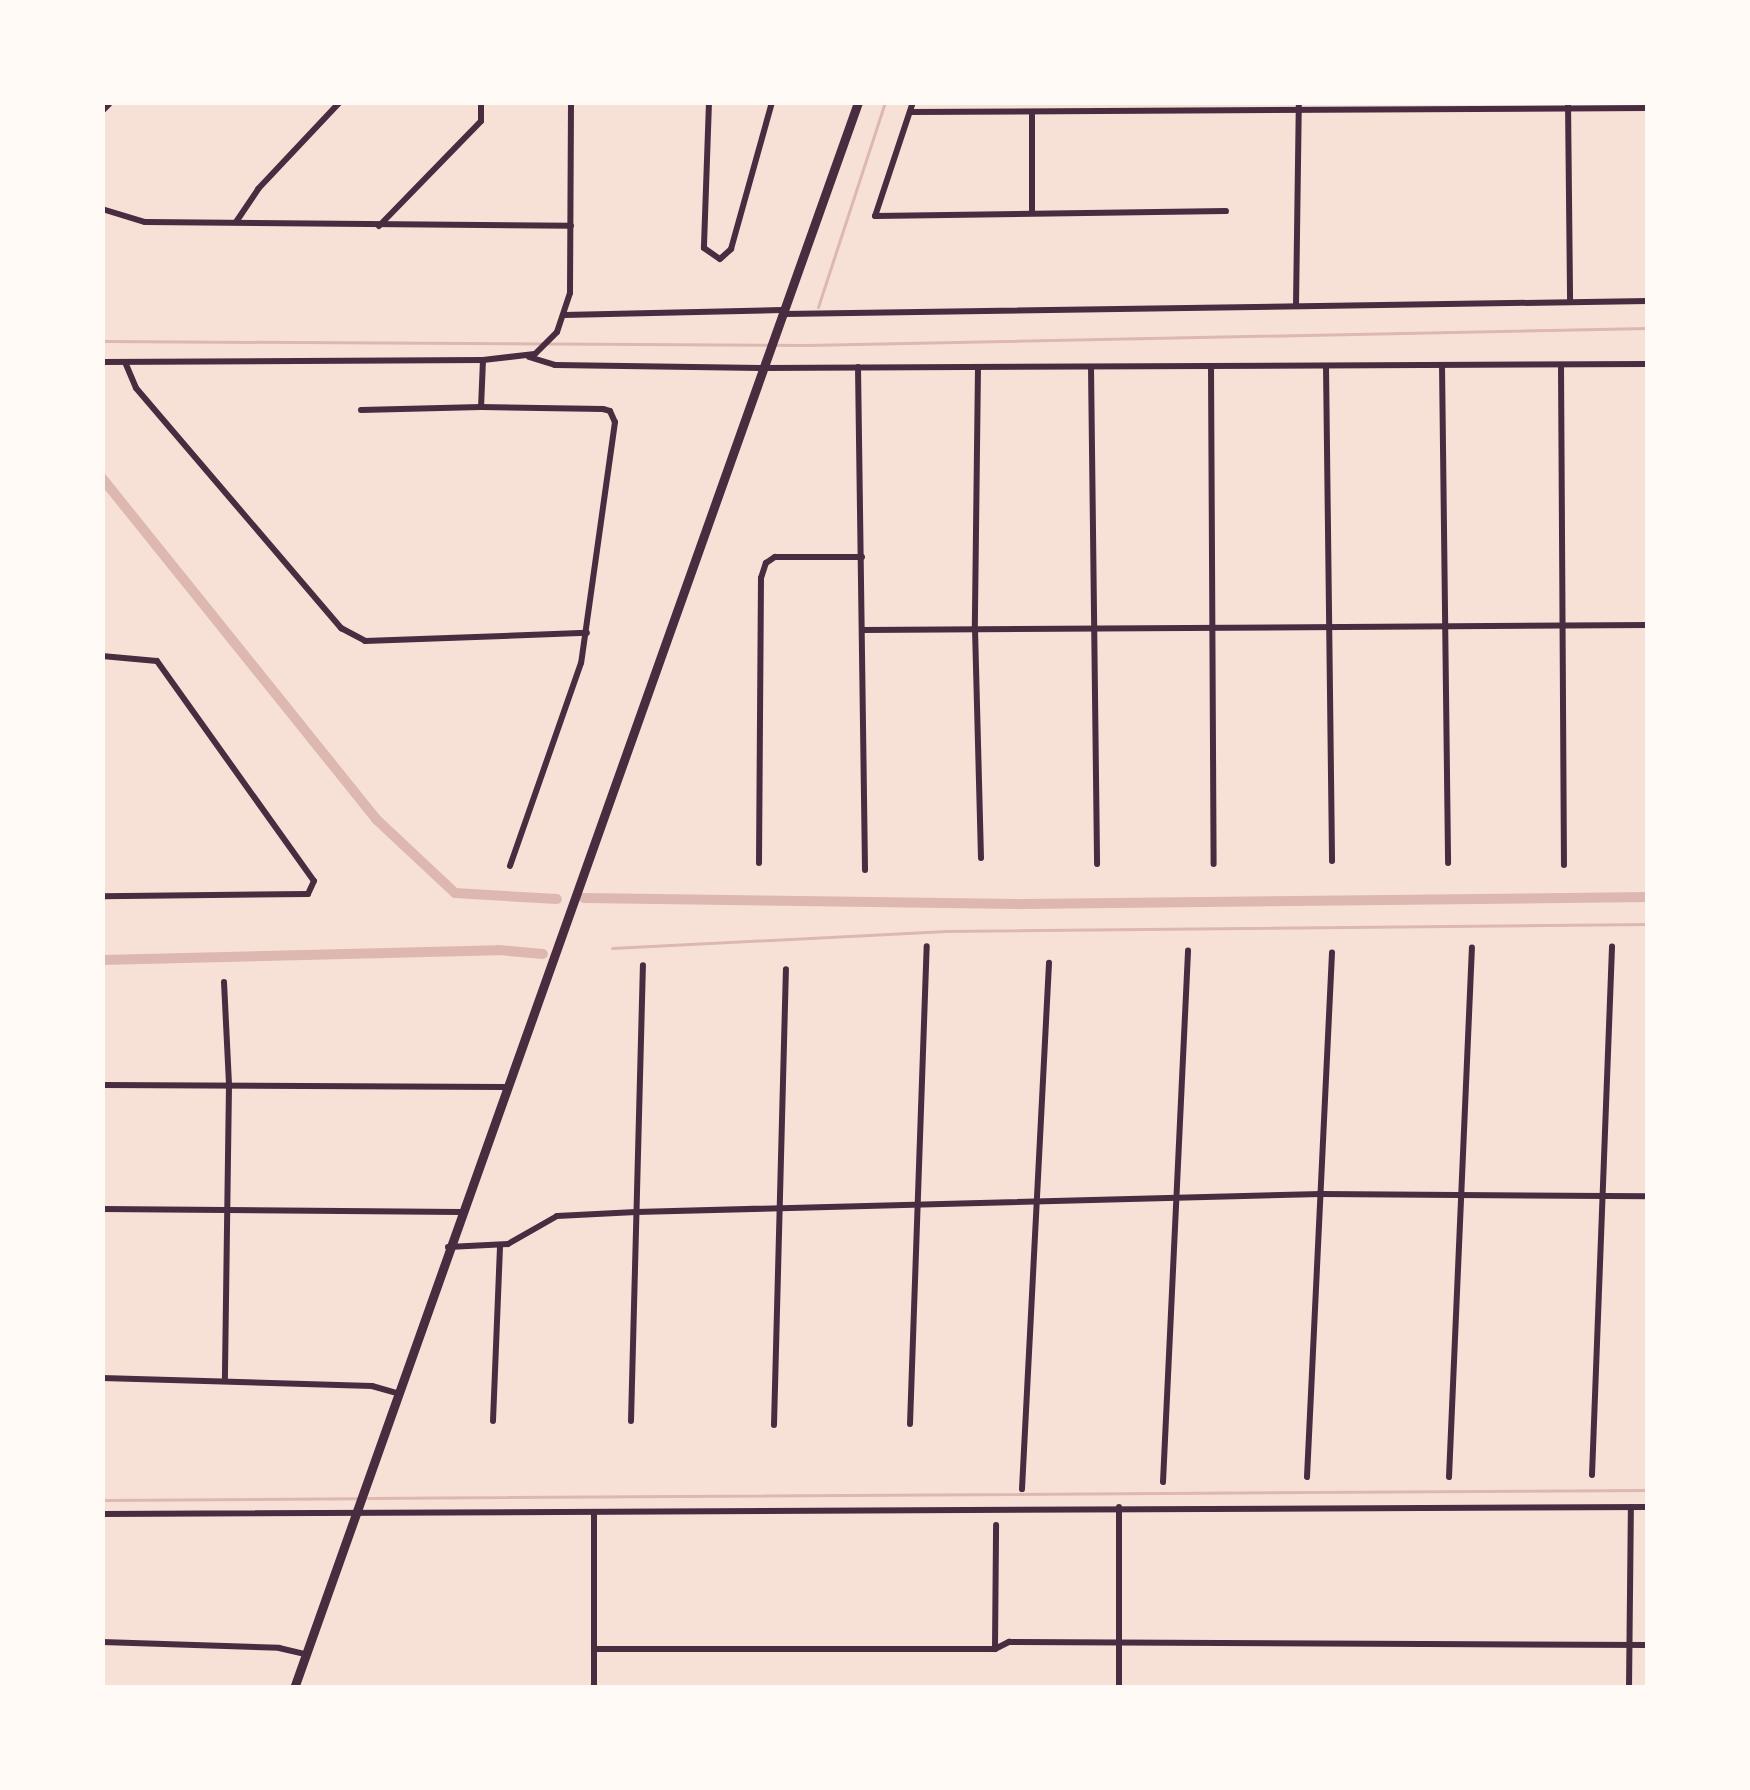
<!DOCTYPE html>
<html>
<head>
<meta charset="utf-8">
<style>
	body { margin:0 }
	#map { position:relative; width:1750px; height:1790px; overflow:hidden; background:#f7e1d7; font-family:Poppins,sans-serif }
	div>[style] { position:absolute }
	.stream>* { height:3px; margin:-1.5px; padding:0 1.5px; transform-origin:1.5px; border-radius:1.5px; background:#dcb8b0 }
	.canal>* { height:10px; margin:-5px; padding:0 5px; transform-origin:5px; border-radius:5px; background:#dcb8b0 }
	.minor>* { height:6px; margin:-3px; padding:0 3px; transform-origin:3px; border-radius:3px; background:#4a2c40 }
	.secondary>* { height:9px; margin:-4.5px; padding:0 4.5px; transform-origin:4.5px; border-radius:4.5px; background:#4a2c40 }
	.primary>* { height:9px; margin:-4.5px; padding:0 4.5px; transform-origin:4.5px; border-radius:4.5px; background:#4a2c40 }
	span { translate:-50% -50%; white-space:nowrap; text-align:center; line-height:1.15; -webkit-text-stroke:9px #fffaf5; paint-order:stroke }
	.frame { position:absolute; inset:0; border:105px solid #fffaf5; pointer-events:none }
</style>
</head>
<body>
<div id="map">
	<div class="stream">
		<div style="left:818px;top:307px;width:216px;rotate:-71.9deg"></div>
		<div style="left:102px;top:341px;width:705px;rotate:0.33deg"></div>
		<div style="left:807px;top:345px;width:841px;rotate:-1.16deg"></div>
		<div style="left:612px;top:948px;width:335px;rotate:-2.9deg"></div>
		<div style="left:947px;top:931px;width:701px;rotate:-0.57deg"></div>
		<div style="left:368px;top:1498px;width:1280px;rotate:-0.36deg"></div>
		<div style="left:102px;top:1500px;width:256px;rotate:-0.4deg"></div>
	</div>
	<div class="canal">
		<div style="left:102px;top:478px;width:437px;rotate:51.2deg"></div>
		<div style="left:376px;top:819px;width:108px;rotate:43.1deg"></div>
		<div style="left:455px;top:893px;width:102px;rotate:3.4deg"></div>
		<div style="left:584px;top:898px;width:439px;rotate:0.8deg"></div>
		<div style="left:1023px;top:904px;width:625px;rotate:-0.64deg"></div>
		<div style="left:102px;top:960px;width:396px;rotate:-1.4deg"></div>
		<div style="left:498px;top:950px;width:45px;rotate:5.1deg"></div>
	</div>
	<div class="minor">
		<div style="left:709px;top:102px;width:146px;rotate:92deg"></div>
		<div style="left:704px;top:248px;width:19px;rotate:35deg"></div>
		<div style="left:720px;top:259px;width:15px;rotate:-42deg"></div>
		<div style="left:731px;top:249px;width:153px;rotate:-74.4deg"></div>
		<div style="left:913px;top:102px;width:120px;rotate:108.4deg"></div>
		<div style="left:875px;top:216px;width:351px;rotate:-0.8deg"></div>
		<div style="left:1568px;top:102px;width:200px;rotate:89.4deg"></div>
		<div style="left:910px;top:112px;width:738px;rotate:-0.31deg"></div>
		<div style="left:102px;top:209px;width:45px;rotate:16.8deg"></div>
		<div style="left:145px;top:222px;width:426px;rotate:0.5deg"></div>
		<div style="left:1032px;top:213px;width:98px;rotate:-90deg"></div>
		<div style="left:236px;top:222px;width:40px;rotate:-56deg"></div>
		<div style="left:258px;top:189px;width:120px;rotate:-46.7deg"></div>
		<div style="left:379px;top:226px;width:146px;rotate:-45.8deg"></div>
		<div style="left:481px;top:121px;width:19px;rotate:-90deg"></div>
		<div style="left:1296px;top:306px;width:204px;rotate:-89.2deg"></div>
		<div style="left:784px;top:314px;width:864px;rotate:-0.86deg"></div>
		<div style="left:564px;top:315px;width:218px;rotate:-1.3deg"></div>
		<div style="left:529px;top:357px;width:27px;rotate:17deg"></div>
		<div style="left:555px;top:365px;width:206px;rotate:0.8deg"></div>
		<div style="left:761px;top:368px;width:887px;rotate:-0.26deg"></div>
		<div style="left:483px;top:360px;width:47px;rotate:92.4deg"></div>
		<div style="left:481px;top:407px;width:122px;rotate:0.9deg"></div>
		<div style="left:603px;top:409px;width:7px;rotate:16deg"></div>
		<div style="left:610px;top:411px;width:12px;rotate:66deg"></div>
		<div style="left:615px;top:422px;width:243px;rotate:98deg"></div>
		<div style="left:581px;top:663px;width:215px;rotate:109.3deg"></div>
		<div style="left:102px;top:362px;width:381px;rotate:-0.3deg"></div>
		<div style="left:483px;top:360px;width:52px;rotate:-6.6deg"></div>
		<div style="left:535px;top:354px;width:31px;rotate:-45deg"></div>
		<div style="left:557px;top:332px;width:41px;rotate:-71.6deg"></div>
		<div style="left:570px;top:293px;width:191px;rotate:-89.7deg"></div>
		<div style="left:125px;top:362px;width:28px;rotate:67deg"></div>
		<div style="left:136px;top:388px;width:316px;rotate:49.5deg"></div>
		<div style="left:341px;top:628px;width:27px;rotate:28deg"></div>
		<div style="left:365px;top:641px;width:222px;rotate:-2.1deg"></div>
		<div style="left:1442px;top:365px;width:498px;rotate:89.3deg"></div>
		<div style="left:1561px;top:365px;width:500px;rotate:89.66deg"></div>
		<div style="left:1211px;top:366px;width:498px;rotate:89.7deg"></div>
		<div style="left:1326px;top:366px;width:495px;rotate:89.3deg"></div>
		<div style="left:858px;top:367px;width:503px;rotate:89.2deg"></div>
		<div style="left:978px;top:367px;width:262px;rotate:90.7deg"></div>
		<div style="left:975px;top:629px;width:229px;rotate:88.5deg"></div>
		<div style="left:1091px;top:367px;width:497px;rotate:89.3deg"></div>
		<div style="left:361px;top:410px;width:120px;rotate:-1.4deg"></div>
		<div style="left:863px;top:630px;width:785px;rotate:-0.36deg"></div>
		<div style="left:102px;top:656px;width:55px;rotate:5.2deg"></div>
		<div style="left:157px;top:661px;width:270px;rotate:54.5deg"></div>
		<div style="left:314px;top:881px;width:14px;rotate:115deg"></div>
		<div style="left:308px;top:894px;width:206px;rotate:179.4deg"></div>
		<div style="left:759px;top:863px;width:285px;rotate:-89.6deg"></div>
		<div style="left:761px;top:578px;width:16px;rotate:-72deg"></div>
		<div style="left:766px;top:563px;width:11px;rotate:-34deg"></div>
		<div style="left:775px;top:557px;width:87px"></div>
		<div style="left:224px;top:982px;width:103px;rotate:87.2deg"></div>
		<div style="left:229px;top:1085px;width:295px;rotate:90.8deg"></div>
		<div style="left:102px;top:1085px;width:402px;rotate:0.3deg"></div>
		<div style="left:102px;top:1209px;width:358px;rotate:0.5deg"></div>
		<div style="left:448px;top:1247px;width:60px;rotate:-2.9deg"></div>
		<div style="left:508px;top:1244px;width:56px;rotate:-29.7deg"></div>
		<div style="left:557px;top:1216px;width:79px;rotate:-2.9deg"></div>
		<div style="left:636px;top:1212px;width:685px;rotate:-1.51deg"></div>
		<div style="left:1321px;top:1194px;width:327px;rotate:0.4deg"></div>
		<div style="left:102px;top:1378px;width:270px;rotate:1.7deg"></div>
		<div style="left:372px;top:1386px;width:26px;rotate:16deg"></div>
		<div style="left:493px;top:1421px;width:176px;rotate:-87.7deg"></div>
		<div style="left:631px;top:1421px;width:456px;rotate:-88.5deg"></div>
		<div style="left:910px;top:1424px;width:478px;rotate:-88deg"></div>
		<div style="left:774px;top:1425px;width:456px;rotate:-88.5deg"></div>
		<div style="left:1592px;top:1475px;width:529px;rotate:-87.83deg"></div>
		<div style="left:1307px;top:1477px;width:525px;rotate:-87.27deg"></div>
		<div style="left:1449px;top:1477px;width:530px;rotate:-87.52deg"></div>
		<div style="left:1163px;top:1482px;width:532px;rotate:-87.3deg"></div>
		<div style="left:1022px;top:1489px;width:527px;rotate:-87.06deg"></div>
		<div style="left:1119px;top:1507px;width:181px;rotate:90deg"></div>
		<div style="left:594px;top:1512px;width:176px;rotate:90deg"></div>
		<div style="left:102px;top:1514px;width:1546px;rotate:-0.26deg"></div>
		<div style="left:102px;top:1642px;width:177px;rotate:1.9deg"></div>
		<div style="left:279px;top:1648px;width:27px;rotate:13deg"></div>
		<div style="left:594px;top:1649px;width:401px"></div>
		<div style="left:995px;top:1649px;width:16px;rotate:-27deg"></div>
		<div style="left:1009px;top:1642px;width:639px;rotate:0.27deg"></div>
		<div style="left:995px;top:1649px;width:124px;rotate:-89.5deg"></div>
		<div style="left:1629px;top:1688px;width:181px;rotate:-89.4deg"></div>
	</div>
	<div class="secondary">
		<div style="left:294px;top:1688px;width:1683px;rotate:-70.42deg"></div>
	</div>
	<div class="primary">
		<div style="left:102px;top:108px;width:8px;rotate:-45deg"></div>
	</div>
	<div class="frame"></div>
</div>
</body>
</html>
